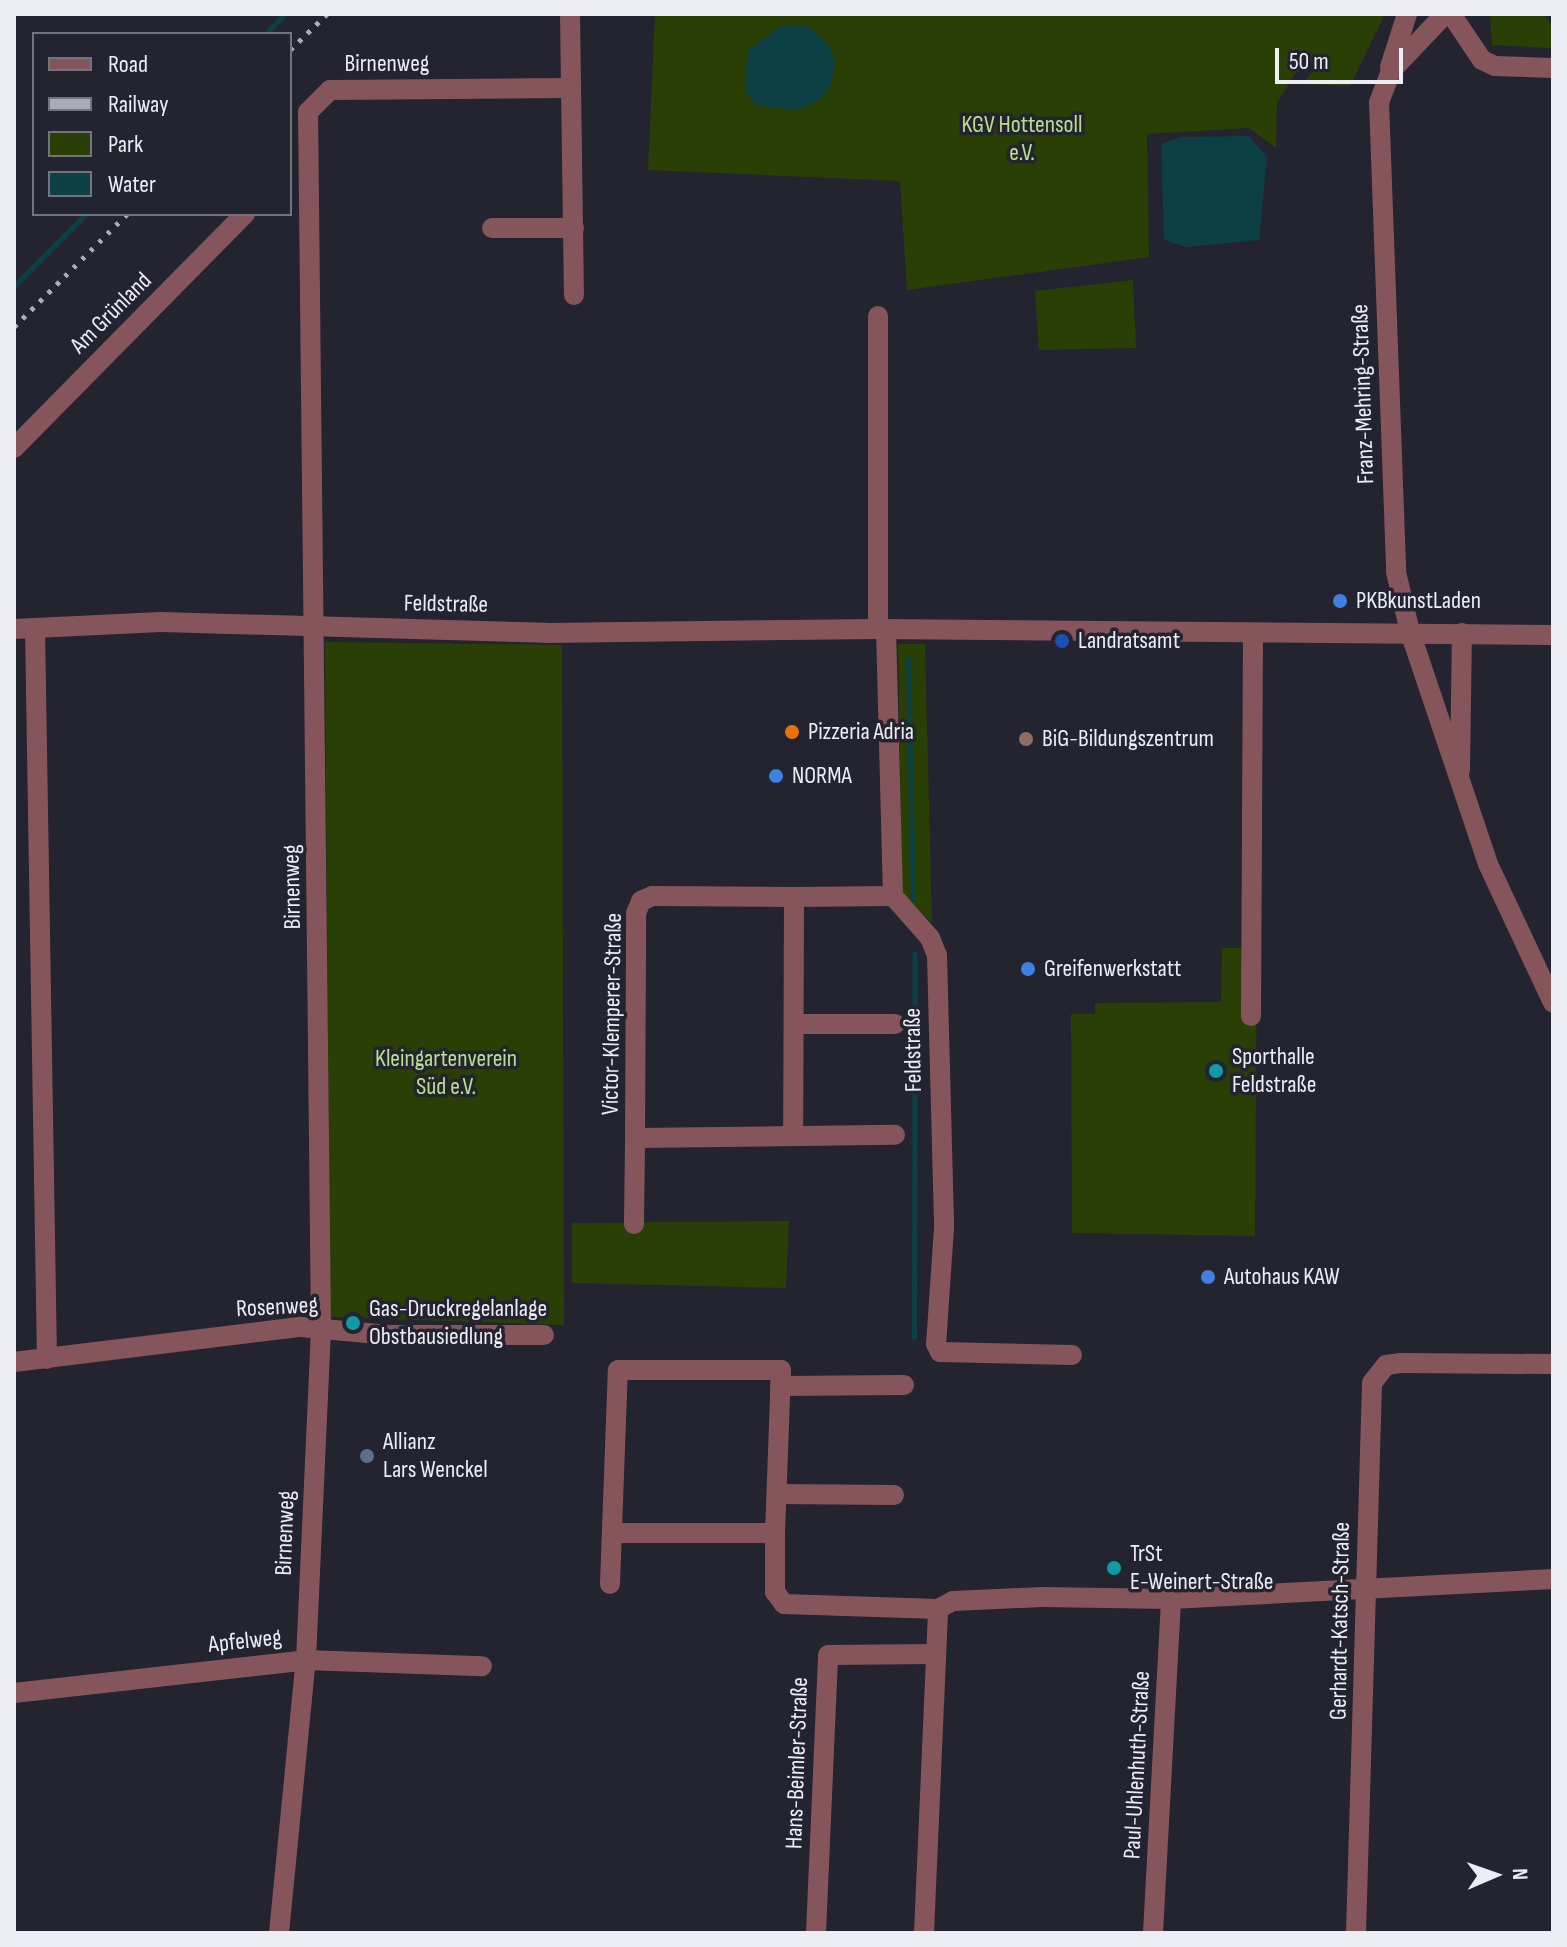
<!DOCTYPE html>
<html>
<head>
<meta charset="utf-8">
<style>
	body { margin:0 }
	#map { position:relative; width:1567px; height:1947px; overflow:hidden; background:#232430; font-family:"Sofia Sans Condensed",sans-serif }
	div>[style] { position:absolute }
	.green>* { inset:0; background:#293f06 }
	.water>* { inset:0; background:#0d4045 }
	.stream>* { height:5px; margin:-2.5px; padding:0 2.5px; transform-origin:2.5px; border-radius:2.5px; background:#0d4045 }
	.minor>* { height:20px; margin:-10px; padding:0 10px; transform-origin:10px; border-radius:10px; background:#86555c }
	.rail>* { height:5px; margin-top:-2.5px; transform-origin:0; background:repeating-linear-gradient(90deg,#aaabb4 0 4px,transparent 0 12px) }
	.dots>* { width:22px; height:22px; translate:-50% -50%; box-sizing:border-box; border:4px solid #232430; border-radius:50% }
	span { translate:-50% -50%; white-space:nowrap; text-align:center; line-height:1.15; -webkit-text-stroke:7px #232430; paint-order:stroke }
	.street-label { font-size:24px; color:#ecedf5 }
	.park-label { font-size:24px; color:#b8e08c }
	.poi-label { font-size:24px; color:#ecedf5 }
	.left { translate:0 -50%; text-align:left }
	.frame { position:absolute; inset:0; border:16px solid #ecedf5; pointer-events:none }
	.legend { position:absolute; left:32px; top:32px; width:260px; height:184px; box-sizing:border-box; background:#232430; border:2px solid #73747f; margin:0; padding:10px 14px; list-style:none; font-size:24px; color:#ecedf5 }
	.legend li { display:flex; align-items:center; gap:16px; height:40px }
	.legend b { width:40px; border:2px solid #73747f }
	.north { position:absolute; left:1455px; top:1835px; width:80px; height:80px; -webkit-text-stroke:6px #232430; paint-order:stroke; rotate:88deg; font-size:22px; font-weight:700; line-height:32px; text-align:center; color:#ecedf5 }
	.north::after { content:''; display:block; margin:auto; width:28px; height:36px; background:#ecedf5; clip-path:polygon(50% 0,100% 100%,50% 72%,0 100%) }
	.scale { position:absolute; left:1275px; top:48px; width:128px; height:36px; box-sizing:border-box; border:4px solid #ecedf5; border-top:0; padding-left:10px; font-size:24px; line-height:28px; white-space:nowrap; color:#ecedf5; -webkit-text-stroke:6px #232430; paint-order:stroke }
</style>
</head>
<body>
<div id="map">
	<div class="green">
		<div style="clip-path:polygon(655px 14px,1385px 14px,1350px 86px,1302px 84px,1318px 66px,1314px 61px,1295px 74px,1277px 103px,1276px 148px,1249px 128px,1147px 134px,1149px 257px,907px 290px,900px 181px,648px 170px)"></div>
		<div style="clip-path:polygon(1490px 14px,1545px 16px,1552px 25px,1551px 48px,1492px 45px)"></div>
		<div style="clip-path:polygon(1133px 280px,1136px 348px,1039px 350px,1035px 291px)"></div>
		<div style="clip-path:polygon(325px 642px,562px 645px,564px 1325px,330px 1317px)"></div>
		<div style="clip-path:polygon(898px 644px,925px 644px,932px 923px,902px 893px)"></div>
		<div style="clip-path:polygon(1222px 948px,1257px 948px,1255px 1236px,1072px 1233px,1071px 1014px,1095px 1014px,1095px 1003px,1221px 1002px)"></div>
		<div style="clip-path:polygon(789px 1221px,786px 1288px,572px 1283px,572px 1223px)"></div>
	</div>
	<div class="water">
		<div style="clip-path:polygon(807px 25px,829px 46px,835px 61px,831px 84px,821px 99px,798px 110px,755px 105px,746px 91px,747px 51px,781px 26px)"></div>
		<div style="clip-path:polygon(1249px 136px,1267px 157px,1259px 240px,1187px 247px,1164px 240px,1161px 144px,1182px 137px)"></div>
	</div>
	<div class="stream">
		<div style="left:265px;top:34px;width:28px;rotate:-45deg"></div>
		<div style="left:14px;top:286px;width:102px;rotate:-45deg"></div>
		<div style="left:908px;top:659px;width:241px;rotate:88.8deg"></div>
		<div style="left:914px;top:1337px;width:384px;rotate:-89.9deg"></div>
	</div>
	<div class="minor">
		<div style="left:570px;top:14px;width:281px;rotate:89.2deg"></div>
		<div style="left:1445px;top:14px;width:79px;rotate:133.5deg"></div>
		<div style="left:1391px;top:71px;width:33px;rotate:111deg"></div>
		<div style="left:1379px;top:102px;width:470px;rotate:87.9deg"></div>
		<div style="left:1396px;top:572px;width:62px;rotate:76.9deg"></div>
		<div style="left:1410px;top:632px;width:245px;rotate:71.4deg"></div>
		<div style="left:1488px;top:864px;width:153px;rotate:64.9deg"></div>
		<div style="left:1451px;top:14px;width:55px;rotate:56deg"></div>
		<div style="left:1482px;top:60px;width:14px;rotate:25deg"></div>
		<div style="left:1495px;top:66px;width:58px;rotate:2deg"></div>
		<div style="left:1390px;top:67px;width:56px;rotate:-72.2deg"></div>
		<div style="left:492px;top:228px;width:82px"></div>
		<div style="left:14px;top:448px;width:329px;rotate:-45.4deg"></div>
		<div style="left:35px;top:628px;width:731px;rotate:89.06deg"></div>
		<div style="left:14px;top:629px;width:147px;rotate:-2.7deg"></div>
		<div style="left:161px;top:622px;width:385px;rotate:1.6deg"></div>
		<div style="left:546px;top:633px;width:332px;rotate:-0.7deg"></div>
		<div style="left:878px;top:629px;width:675px;rotate:0.51deg"></div>
		<div style="left:878px;top:629px;width:313px;rotate:-90deg"></div>
		<div style="left:886px;top:629px;width:267px;rotate:88.5deg"></div>
		<div style="left:893px;top:896px;width:56px;rotate:48.6deg"></div>
		<div style="left:930px;top:938px;width:18px;rotate:68deg"></div>
		<div style="left:937px;top:955px;width:273px;rotate:88.5deg"></div>
		<div style="left:944px;top:1228px;width:116px;rotate:93.9deg"></div>
		<div style="left:936px;top:1344px;width:9px;rotate:63deg"></div>
		<div style="left:940px;top:1352px;width:132px;rotate:1.3deg"></div>
		<div style="left:1460px;top:770px;width:137px;rotate:-89.2deg"></div>
		<div style="left:794px;top:897px;width:99px;rotate:-0.6deg"></div>
		<div style="left:1251px;top:1016px;width:382px;rotate:-89.7deg"></div>
		<div style="left:795px;top:1024px;width:100px"></div>
		<div style="left:635px;top:1138px;width:225px;rotate:-89.7deg"></div>
		<div style="left:636px;top:913px;width:13px;rotate:-67deg"></div>
		<div style="left:641px;top:901px;width:12px;rotate:-24deg"></div>
		<div style="left:652px;top:896px;width:142px;rotate:0.4deg"></div>
		<div style="left:794px;top:897px;width:238px;rotate:90.2deg"></div>
		<div style="left:634px;top:1224px;width:86px;rotate:-89.3deg"></div>
		<div style="left:635px;top:1138px;width:260px;rotate:-0.7deg"></div>
		<div style="left:14px;top:1362px;width:289px;rotate:-7deg"></div>
		<div style="left:301px;top:1327px;width:88px;rotate:5.2deg"></div>
		<div style="left:389px;top:1335px;width:155px"></div>
		<div style="left:780px;top:1386px;width:124px;rotate:-0.5deg"></div>
		<div style="left:777px;top:1494px;width:117px;rotate:0.5deg"></div>
		<div style="left:616px;top:1533px;width:159px"></div>
		<div style="left:775px;top:1533px;width:59px;rotate:90deg"></div>
		<div style="left:775px;top:1592px;width:15px;rotate:53deg"></div>
		<div style="left:784px;top:1604px;width:154px;rotate:1.9deg"></div>
		<div style="left:938px;top:1609px;width:17px;rotate:-28deg"></div>
		<div style="left:953px;top:1601px;width:89px;rotate:-2.6deg"></div>
		<div style="left:1042px;top:1597px;width:129px;rotate:0.9deg"></div>
		<div style="left:1171px;top:1599px;width:383px;rotate:-3deg"></div>
		<div style="left:610px;top:1584px;width:214px;rotate:-87.9deg"></div>
		<div style="left:618px;top:1370px;width:163px"></div>
		<div style="left:781px;top:1370px;width:163px;rotate:92.1deg"></div>
		<div style="left:14px;top:1693px;width:294px;rotate:-6.4deg"></div>
		<div style="left:306px;top:1660px;width:176px;rotate:2deg"></div>
		<div style="left:279px;top:1933px;width:274px;rotate:-84.4deg"></div>
		<div style="left:306px;top:1660px;width:331px;rotate:-87.4deg"></div>
		<div style="left:321px;top:1329px;width:1217px;rotate:-90.61deg"></div>
		<div style="left:308px;top:112px;width:31px;rotate:-45deg"></div>
		<div style="left:330px;top:90px;width:241px;rotate:-0.5deg"></div>
		<div style="left:816px;top:1933px;width:278px;rotate:-87.5deg"></div>
		<div style="left:828px;top:1655px;width:108px;rotate:-0.5deg"></div>
		<div style="left:924px;top:1933px;width:324px;rotate:-87.5deg"></div>
		<div style="left:1153px;top:1933px;width:334px;rotate:-86.9deg"></div>
		<div style="left:1356px;top:1933px;width:550px;rotate:-88.33deg"></div>
		<div style="left:1372px;top:1383px;width:23px;rotate:-52deg"></div>
		<div style="left:1386px;top:1365px;width:14px;rotate:-8deg"></div>
		<div style="left:1400px;top:1363px;width:153px;rotate:0.4deg"></div>
	</div>
	<div class="rail">
		<div style="left:290px;top:50px;width:52px;rotate:-44.2deg"></div>
		<div style="left:14px;top:327px;width:160px;rotate:-45deg"></div>
	</div>
	<div class="dots">
		<div style="left:1340px;top:601px;background:#3f7fe0"></div>
		<div style="left:1062px;top:641px;background:#1a4fb4"></div>
		<div style="left:792px;top:732px;background:#e8710a"></div>
		<div style="left:1026px;top:739px;background:#8d6e63"></div>
		<div style="left:776px;top:776px;background:#3f7fe0"></div>
		<div style="left:1028px;top:969px;background:#3f7fe0"></div>
		<div style="left:1216px;top:1071px;background:#0f9aa8"></div>
		<div style="left:1208px;top:1277px;background:#3f7fe0"></div>
		<div style="left:353px;top:1323px;background:#0f9aa8"></div>
		<div style="left:367px;top:1456px;background:#5c6f8a"></div>
		<div style="left:1114px;top:1568px;background:#0f9aa8"></div>
	</div>
	<div class="street-label">
		<span style="left:387px;top:64px">Birnenweg</span>
		<span style="left:111px;top:313px;rotate:-45deg">Am Grünland</span>
		<span style="left:1363px;top:394px;rotate:-92deg">Franz-Mehring-Straße</span>
		<span style="left:446px;top:604px;rotate:1deg">Feldstraße</span>
		<span style="left:292px;top:887px;rotate:-91deg">Birnenweg</span>
		<span style="left:612px;top:1014px;rotate:-89deg">Victor-Klemperer-Straße</span>
		<span style="left:913px;top:1050px;rotate:-91deg">Feldstraße</span>
		<span style="left:277px;top:1307px;rotate:-3deg">Rosenweg</span>
		<span style="left:285px;top:1533px;rotate:-88deg">Birnenweg</span>
		<span style="left:1340px;top:1621px;rotate:-89deg">Gerhardt-Katsch-Straße</span>
		<span style="left:245px;top:1641px;rotate:-6deg">Apfelweg</span>
		<span style="left:797px;top:1763px;rotate:-88deg">Hans-Beimler-Straße</span>
		<span style="left:1137px;top:1765px;rotate:-87deg">Paul-Uhlenhuth-Straße</span>
	</div>
	<div class="park-label">
		<span style="left:1022px;top:139px">KGV Hottensoll<br>e.V.</span>
		<span style="left:446px;top:1073px">Kleingartenverein<br>Süd e.V.</span>
	</div>
	<div class="poi-label">
		<span class="left" style="left:1356px;top:601px">PKBkunstLaden</span>
		<span class="left" style="left:1078px;top:641px">Landratsamt</span>
		<span class="left" style="left:808px;top:732px">Pizzeria Adria</span>
		<span class="left" style="left:1042px;top:739px">BiG-Bildungszentrum</span>
		<span class="left" style="left:792px;top:776px">NORMA</span>
		<span class="left" style="left:1044px;top:969px">Greifenwerkstatt</span>
		<span class="left" style="left:1232px;top:1071px">Sporthalle<br>Feldstraße</span>
		<span class="left" style="left:1224px;top:1277px">Autohaus KAW</span>
		<span class="left" style="left:369px;top:1323px">Gas-Druckregelanlage<br>Obstbausiedlung</span>
		<span class="left" style="left:383px;top:1456px">Allianz<br>Lars Wenckel</span>
		<span class="left" style="left:1130px;top:1568px">TrSt<br>E-Weinert-Straße</span>
	</div>
	<div class="frame"></div>
	<ul class="legend">
	<li><b style="height:10px;background:#86555c"></b>Road</li>
	<li><b style="height:10px;background:#aaabb4"></b>Railway</li>
	<li><b style="height:22px;background:#293f06"></b>Park</li>
	<li><b style="height:22px;background:#0d4045"></b>Water</li>
	</ul>
	<div class="north">N</div>
	<div class="scale">50 m</div>
</div>
</body>
</html>
